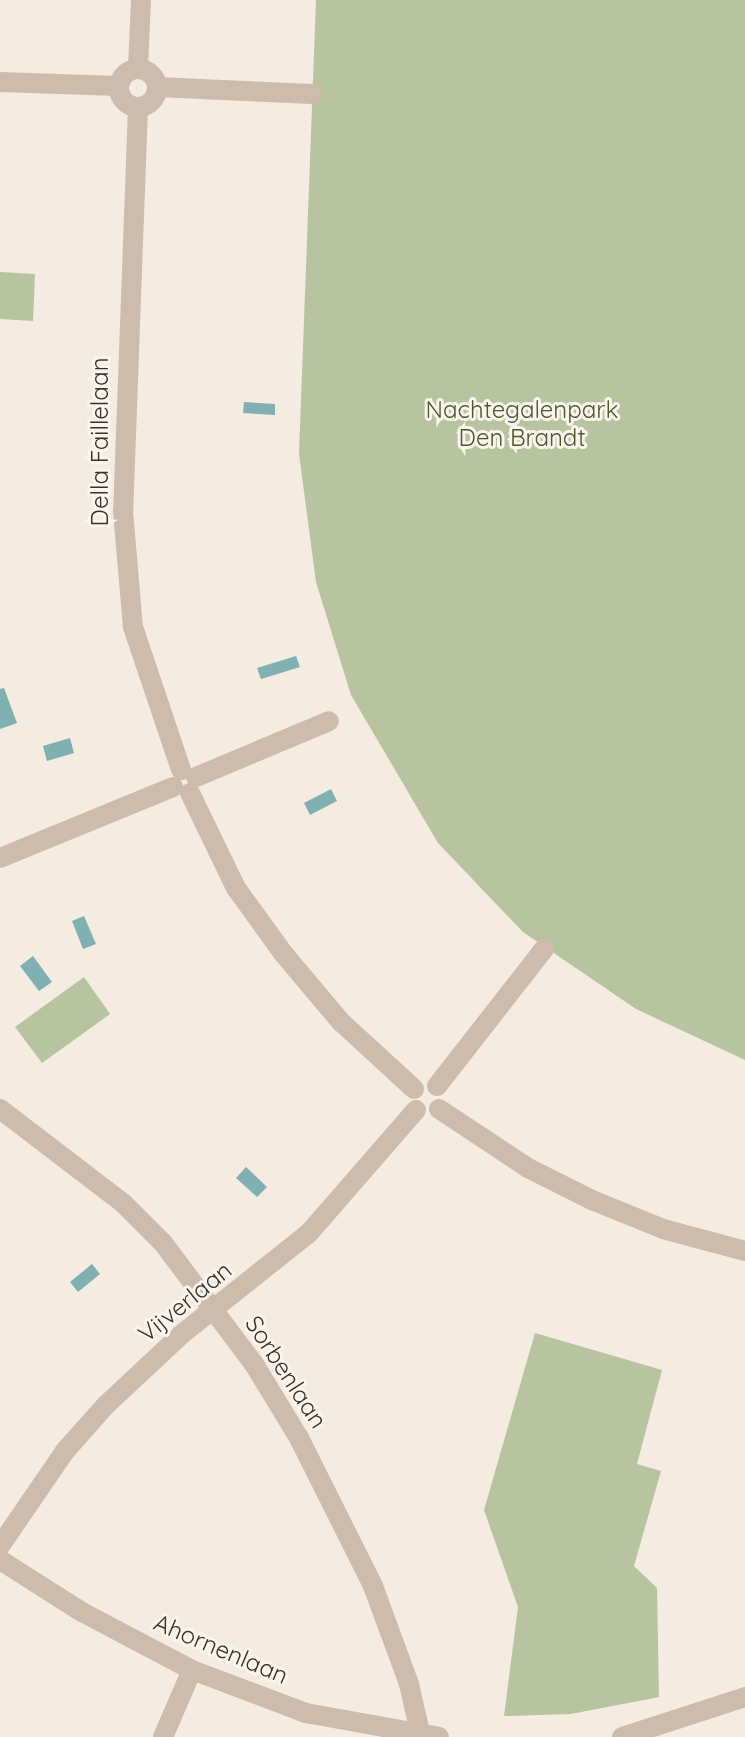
<!DOCTYPE html>
<html>
<head>
<meta charset="utf-8">
<style>
	body { margin:0 }
	#map { position:relative; width:745px; height:1737px; overflow:hidden; background:#f4ebe1; font-family:Quicksand,sans-serif }
	div>[style] { position:absolute }
	.green>* { inset:0; background:#b8c4a0 }
	.water>* { inset:0; background:#7fb0b2 }
	.minor>* { height:20px; margin:-10px; padding:0 10px; transform-origin:10px; border-radius:10px; background:#cdbbac }
	.minor>.ring { margin:-10px; padding:0; box-sizing:content-box; background:none; border:20px solid #cdbbac; border-radius:50% }
	span { translate:-50% -50%; white-space:nowrap; text-align:center; line-height:1.15; -webkit-text-stroke:6px #fbf5ee; paint-order:stroke }
	.park-label { font-size:24px; color:#4a5a2e }
	.street-label { font-size:24px; color:#3b302b }
</style>
</head>
<body>
<div id="map">
	<div class="green">
		<div style="clip-path:polygon(316px 0,745px 0,745px 1060px,636px 1009px,523px 932px,438px 843px,351px 695px,316px 582px,299px 454px)"></div>
		<div style="clip-path:polygon(0 272px,35px 274px,33px 321px,0 319px)"></div>
		<div style="clip-path:polygon(84px 977px,110px 1014px,42px 1063px,15px 1027px)"></div>
		<div style="clip-path:polygon(535px 1333px,662px 1370px,637px 1464px,661px 1471px,634px 1566px,657px 1588px,659px 1697px,571px 1714px,504px 1716px,518px 1607px,484px 1510px)"></div>
	</div>
	<div class="water">
		<div style="clip-path:polygon(244px 402px,275px 404px,275px 415px,243px 413px)"></div>
		<div style="clip-path:polygon(296px 656px,300px 667px,261px 679px,257px 668px)"></div>
		<div style="clip-path:polygon(4px 688px,17px 723px,0 729px,0 689px)"></div>
		<div style="clip-path:polygon(70px 738px,74px 753px,47px 761px,43px 746px)"></div>
		<div style="clip-path:polygon(331px 789px,337px 801px,310px 815px,304px 803px)"></div>
		<div style="clip-path:polygon(84px 916px,96px 944px,83px 949px,72px 921px)"></div>
		<div style="clip-path:polygon(33px 956px,52px 982px,39px 991px,20px 966px)"></div>
		<div style="clip-path:polygon(246px 1167px,267px 1187px,257px 1197px,236px 1178px)"></div>
		<div style="clip-path:polygon(92px 1264px,100px 1274px,78px 1292px,70px 1282px)"></div>
	</div>
	<div class="minor">
		<div style="left:138px;top:68px;width:68px;rotate:-87.5deg"></div>
		<div class="ring" style="left:119px;top:69px;width:18px;height:18px"></div>
		<div style="left:0;top:82px;width:118px;rotate:1.9deg"></div>
		<div style="left:157px;top:87px;width:155px;rotate:2.6deg"></div>
		<div style="left:138px;top:107px;width:404px;rotate:92.1deg"></div>
		<div style="left:123px;top:511px;width:116px;rotate:85.1deg"></div>
		<div style="left:133px;top:627px;width:151px;rotate:71.4deg"></div>
		<div style="left:196px;top:777px;width:144px;rotate:-22.8deg"></div>
		<div style="left:190px;top:793px;width:106px;rotate:64.2deg"></div>
		<div style="left:236px;top:888px;width:80px;rotate:54.1deg"></div>
		<div style="left:283px;top:953px;width:90px;rotate:50deg"></div>
		<div style="left:341px;top:1022px;width:99px;rotate:42.5deg"></div>
		<div style="left:0;top:858px;width:187px;rotate:-22.3deg"></div>
		<div style="left:437px;top:1086px;width:174px;rotate:-52deg"></div>
		<div style="left:0;top:1109px;width:155px;rotate:37.4deg"></div>
		<div style="left:123px;top:1203px;width:57px;rotate:45deg"></div>
		<div style="left:163px;top:1243px;width:151px;rotate:53.1deg"></div>
		<div style="left:254px;top:1364px;width:87px;rotate:58.7deg"></div>
		<div style="left:299px;top:1438px;width:165px;rotate:63.4deg"></div>
		<div style="left:373px;top:1586px;width:104px;rotate:69.8deg"></div>
		<div style="left:409px;top:1684px;width:54px;rotate:77.2deg"></div>
		<div style="left:439px;top:1109px;width:107px;rotate:33.5deg"></div>
		<div style="left:528px;top:1168px;width:72px;rotate:26.6deg"></div>
		<div style="left:592px;top:1200px;width:77px;rotate:22.2deg"></div>
		<div style="left:663px;top:1229px;width:85px;rotate:15deg"></div>
		<div style="left:0;top:1546px;width:115px;rotate:-55.6deg"></div>
		<div style="left:65px;top:1451px;width:62px;rotate:-48.3deg"></div>
		<div style="left:106px;top:1405px;width:104px;rotate:-43.1deg"></div>
		<div style="left:182px;top:1334px;width:162px;rotate:-38.5deg"></div>
		<div style="left:309px;top:1233px;width:163px;rotate:-49deg"></div>
		<div style="left:0;top:1560px;width:97px;rotate:32.4deg"></div>
		<div style="left:82px;top:1612px;width:124px;rotate:27.8deg"></div>
		<div style="left:192px;top:1670px;width:122px;rotate:20.7deg"></div>
		<div style="left:306px;top:1713px;width:135px;rotate:10.2deg"></div>
		<div style="left:163px;top:1737px;width:73px;rotate:-66.6deg"></div>
		<div style="left:622px;top:1737px;width:129px;rotate:-18deg"></div>
	</div>
	<div class="park-label">
		<span style="left:522px;top:424px">Nachtegalenpark<br>Den Brandt</span>
	</div>
	<div class="street-label">
		<span style="left:100px;top:442px;rotate:-90deg">Della Faillelaan</span>
		<span style="left:185px;top:1302px;rotate:-39deg">Vijverlaan</span>
		<span style="left:286px;top:1372px;rotate:57deg">Sorbenlaan</span>
		<span style="left:221px;top:1649px;rotate:23deg">Ahornenlaan</span>
	</div>
</div>
</body>
</html>
